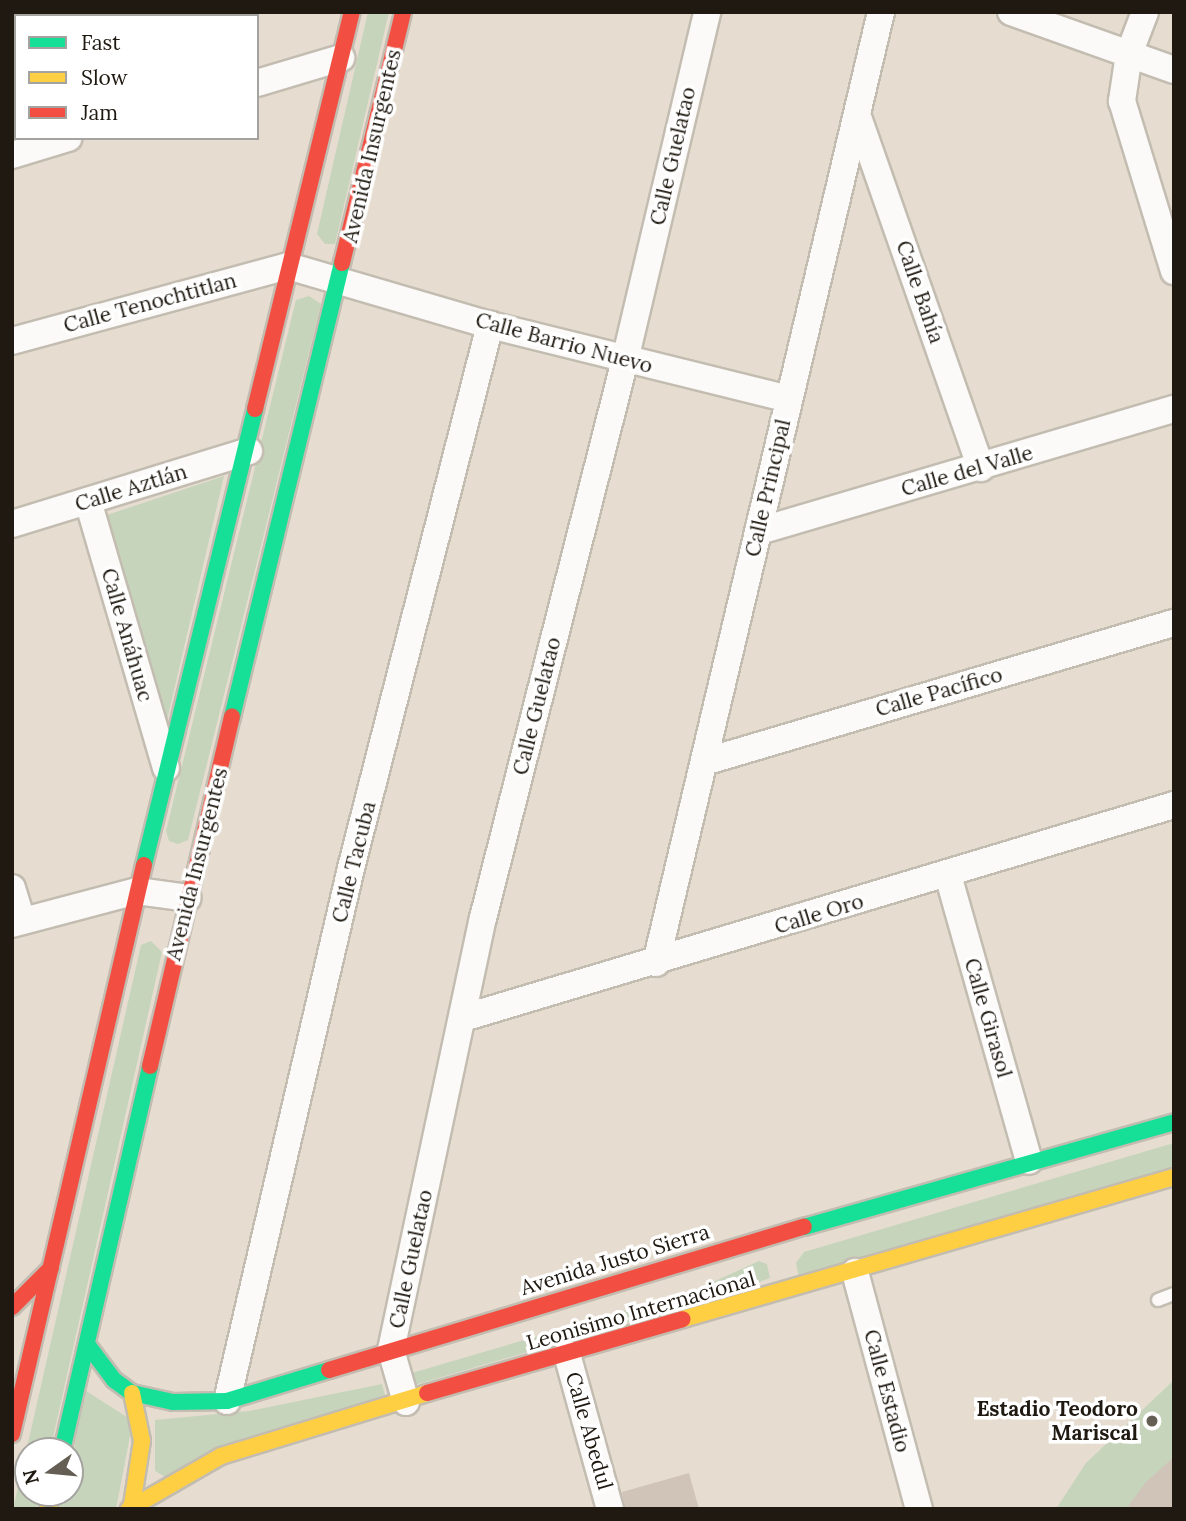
<!DOCTYPE html>
<html>
<head>
<meta charset="utf-8">
<style>
	body { margin:0 }
	#map { position:relative; width:1186px; height:1521px; overflow:hidden; background:#e6ddd0; font-family:Lora,serif }
	div>[style] { position:absolute }
	.green>* { inset:0; background:#c6d4bc }
	.building>* { inset:0; background:#d0c4b9 }
	.roads { filter:drop-shadow(2px 0 #c3bcb1) drop-shadow(-2px 0 #c3bcb1) drop-shadow(0 2px #c3bcb1) drop-shadow(0 -2px #c3bcb1) }
	.lane>* { height:12px; margin:-6px; padding:0 6px; transform-origin:6px; border-radius:6px; background:#fbfaf8 }
	.street>* { height:26px; margin:-13px; padding:0 13px; transform-origin:13px; border-radius:13px; background:#fbfaf8 }
	.fast>* { height:16px; margin:-8px; padding:0 8px; transform-origin:8px; border-radius:8px; background:#16e098 }
	.slow>* { height:16px; margin:-8px; padding:0 8px; transform-origin:8px; border-radius:8px; background:#ffcf43 }
	.jam>* { height:16px; margin:-8px; padding:0 8px; transform-origin:8px; border-radius:8px; background:#f24e42 }
	.dots>* { width:19px; height:19px; translate:-50% -50%; box-sizing:border-box; border:4px solid #fff; border-radius:50% }
	span { translate:-50% -50%; white-space:nowrap; text-align:center; line-height:1.15; -webkit-text-stroke:7px #fff; paint-order:stroke }
	.street-label { font-size:21px; color:#1f1911 }
	.poi-label { font-size:21px; color:#1f1911; font-weight:700 }
	.right { translate:-100% -50%; text-align:right }
	.frame { position:absolute; inset:0; border:14px solid #1f1911; pointer-events:none }
	.legend { position:absolute; left:14px; top:14px; width:245px; height:126px; box-sizing:border-box; background:#fff; border:2px solid #a5a3a0; margin:0; padding:9px 12px; list-style:none; font-size:21px; color:#1f1911 }
	.legend li { display:flex; align-items:center; gap:14px; height:35px }
	.legend b { width:35px; border:2px solid #a5a3a0 }
	.north { position:absolute; left:14px; top:1437px; width:70px; height:70px; box-sizing:border-box; background:#fff; border:2px solid #a5a3a0; border-radius:50%; rotate:255deg; font-size:19px; font-weight:700; line-height:28px; text-align:center; color:#1f1911 }
	.north::after { content:''; display:block; margin:auto; width:24px; height:32px; background:#655e54; clip-path:polygon(50% 0,100% 100%,50% 72%,0 100%) }
</style>
</head>
<body>
<div id="map">
	<div class="green">
		<div style="clip-path:polygon(368px 12px,389px 12px,335px 244px,325px 244px,317px 234px)"></div>
		<div style="clip-path:polygon(309px 296px,321px 304px,188px 840px,178px 844px,169px 841px,166px 831px,296px 300px)"></div>
		<div style="clip-path:polygon(224px 476px,165px 729px,104px 516px)"></div>
		<div style="clip-path:polygon(151px 941px,162px 952px,50px 1451px,28px 1451px,28px 1493px,40px 1493px,37px 1509px,13px 1509px,141px 945px)"></div>
		<div style="clip-path:polygon(1174px 1143px,1174px 1173px,800px 1281px,796px 1263px,804px 1252px)"></div>
		<div style="clip-path:polygon(759px 1261px,767px 1264px,770px 1278px,700px 1304px,702px 1287px)"></div>
		<div style="clip-path:polygon(671px 1297px,678px 1308px,411px 1386px,412px 1373px)"></div>
		<div style="clip-path:polygon(1174px 1380px,1174px 1509px,1056px 1509px,1086px 1463px)"></div>
		<div style="clip-path:polygon(382px 1384px,385px 1395px,169px 1479px,155px 1471px,155px 1420px,249px 1411px)"></div>
		<div style="clip-path:polygon(80px 1387px,133px 1421px,116px 1509px,53px 1509px,57px 1493px,70px 1493px)"></div>
	</div>
	<div class="building">
		<div style="clip-path:polygon(1174px 1457px,1174px 1509px,1126px 1509px,1146px 1482px)"></div>
		<div style="clip-path:polygon(689px 1473px,699px 1509px,625px 1509px,622px 1492px)"></div>
	</div>
	<div class="roads">
		<div class="lane">
			<div style="left:1158px;top:1300px;width:17px;rotate:-21deg"></div>
		</div>
		<div class="street">
			<div style="left:1011px;top:12px;width:173px;rotate:19.6deg"></div>
			<div style="left:1145px;top:12px;width:45px;rotate:110.9deg"></div>
			<div style="left:1129px;top:54px;width:48px;rotate:98.5deg"></div>
			<div style="left:1122px;top:101px;width:178px;rotate:73deg"></div>
			<div style="left:257px;top:83px;width:88px;rotate:-16.6deg"></div>
			<div style="left:858px;top:117px;width:372px;rotate:70.7deg"></div>
			<div style="left:12px;top:155px;width:59px;rotate:-16.9deg"></div>
			<div style="left:12px;top:341px;width:286px;rotate:-15.2deg"></div>
			<div style="left:288px;top:266px;width:210px;rotate:16.3deg"></div>
			<div style="left:490px;top:325px;width:307px;rotate:13.9deg"></div>
			<div style="left:88px;top:501px;width:278px;rotate:73.7deg"></div>
			<div style="left:12px;top:524px;width:248px;rotate:-17.1deg"></div>
			<div style="left:759px;top:531px;width:433px;rotate:-16.4deg"></div>
			<div style="left:704px;top:762px;width:490px;rotate:-16.5deg"></div>
			<div style="left:948px;top:875px;width:297px;rotate:74.2deg"></div>
			<div style="left:12px;top:888px;width:34px;rotate:73deg"></div>
			<div style="left:12px;top:924px;width:129px;rotate:-14.8deg"></div>
			<div style="left:137px;top:891px;width:51px;rotate:7.8deg"></div>
			<div style="left:656px;top:963px;width:977px;rotate:-76.69deg"></div>
			<div style="left:463px;top:1018px;width:742px;rotate:-16.68deg"></div>
			<div style="left:855px;top:1272px;width:245px;rotate:74.9deg"></div>
			<div style="left:567px;top:1354px;width:161px;rotate:74.5deg"></div>
			<div style="left:227px;top:1401px;width:547px;rotate:-76.9deg"></div>
			<div style="left:351px;top:868px;width:561px;rotate:-75.64deg"></div>
			<div style="left:406px;top:1402px;width:54px;rotate:-106.1deg"></div>
			<div style="left:391px;top:1350px;width:442px;rotate:-78deg"></div>
			<div style="left:483px;top:918px;width:576px;rotate:-75.72deg"></div>
			<div style="left:625px;top:360px;width:358px;rotate:-76.7deg"></div>
		</div>
		<div class="fast">
			<div style="left:232px;top:717px;width:467px;rotate:-76.4deg"></div>
			<div style="left:144px;top:865px;width:469px;rotate:-76.3deg"></div>
			<div style="left:804px;top:1227px;width:385px;rotate:-15.8deg"></div>
			<div style="left:87px;top:1344px;width:45px;rotate:53.1deg"></div>
			<div style="left:114px;top:1380px;width:22px;rotate:36deg"></div>
			<div style="left:132px;top:1393px;width:42px;rotate:12.4deg"></div>
			<div style="left:173px;top:1402px;width:54px;rotate:-1.1deg"></div>
			<div style="left:227px;top:1401px;width:107px;rotate:-16.9deg"></div>
			<div style="left:62px;top:1451px;width:395px;rotate:-77.1deg"></div>
		</div>
		<div class="slow">
			<div style="left:683px;top:1319px;width:511px;rotate:-16.13deg"></div>
			<div style="left:132px;top:1393px;width:49px;rotate:78.2deg"></div>
			<div style="left:142px;top:1441px;width:65px;rotate:98.9deg"></div>
			<div style="left:48px;top:1509px;width:16px;rotate:-76deg"></div>
			<div style="left:129px;top:1509px;width:106px;rotate:-29.9deg"></div>
			<div style="left:221px;top:1456px;width:215px;rotate:-17deg"></div>
		</div>
		<div class="jam">
			<div style="left:342px;top:263px;width:258px;rotate:-76.3deg"></div>
			<div style="left:255px;top:409px;width:409px;rotate:-76.3deg"></div>
			<div style="left:150px;top:1066px;width:359px;rotate:-76.8deg"></div>
			<div style="left:12px;top:1307px;width:55px;rotate:-45deg"></div>
			<div style="left:329px;top:1370px;width:496px;rotate:-16.8deg"></div>
			<div style="left:427px;top:1393px;width:266px;rotate:-16.1deg"></div>
			<div style="left:12px;top:1434px;width:584px;rotate:-76.94deg"></div>
		</div>
	</div>
	<div class="dots">
		<div style="left:1152px;top:1421px;background:#655e54"></div>
	</div>
	<div class="street-label">
		<span style="left:372px;top:146px;rotate:-77deg">Avenida Insurgentes</span>
		<span style="left:673px;top:156px;rotate:-77deg">Calle Guelatao</span>
		<span style="left:920px;top:292px;rotate:71deg">Calle Bahía</span>
		<span style="left:150px;top:303px;rotate:-15deg">Calle Tenochtitlan</span>
		<span style="left:564px;top:343px;rotate:15deg">Calle Barrio Nuevo</span>
		<span style="left:967px;top:471px;rotate:-16deg">Calle del Valle</span>
		<span style="left:131px;top:488px;rotate:-17deg">Calle Aztlán</span>
		<span style="left:768px;top:488px;rotate:-77deg">Calle Principal</span>
		<span style="left:127px;top:635px;rotate:74deg">Calle Anáhuac</span>
		<span style="left:939px;top:692px;rotate:-16deg">Calle Pacífico</span>
		<span style="left:537px;top:706px;rotate:-76deg">Calle Guelatao</span>
		<span style="left:354px;top:862px;rotate:-76deg">Calle Tacuba</span>
		<span style="left:197px;top:864px;rotate:-76deg">Avenida Insurgentes</span>
		<span style="left:819px;top:914px;rotate:-17deg">Calle Oro</span>
		<span style="left:988px;top:1018px;rotate:74deg">Calle Girasol</span>
		<span style="left:411px;top:1259px;rotate:-78deg">Calle Guelatao</span>
		<span style="left:615px;top:1260px;rotate:-17deg">Avenida Justo Sierra</span>
		<span style="left:641px;top:1311px;rotate:-16deg">Leonisimo Internacional</span>
		<span style="left:887px;top:1391px;rotate:75deg">Calle Estadio</span>
		<span style="left:589px;top:1431px;rotate:74deg">Calle Abedul</span>
	</div>
	<div class="poi-label">
		<span class="right" style="left:1138px;top:1421px">Estadio Teodoro<br>Mariscal</span>
	</div>
	<div class="frame"></div>
	<ul class="legend">
	<li><b style="height:9px;background:#16e098"></b>Fast</li>
	<li><b style="height:9px;background:#ffcf43"></b>Slow</li>
	<li><b style="height:9px;background:#f24e42"></b>Jam</li>
	</ul>
	<div class="north">N</div>
</div>
</body>
</html>
